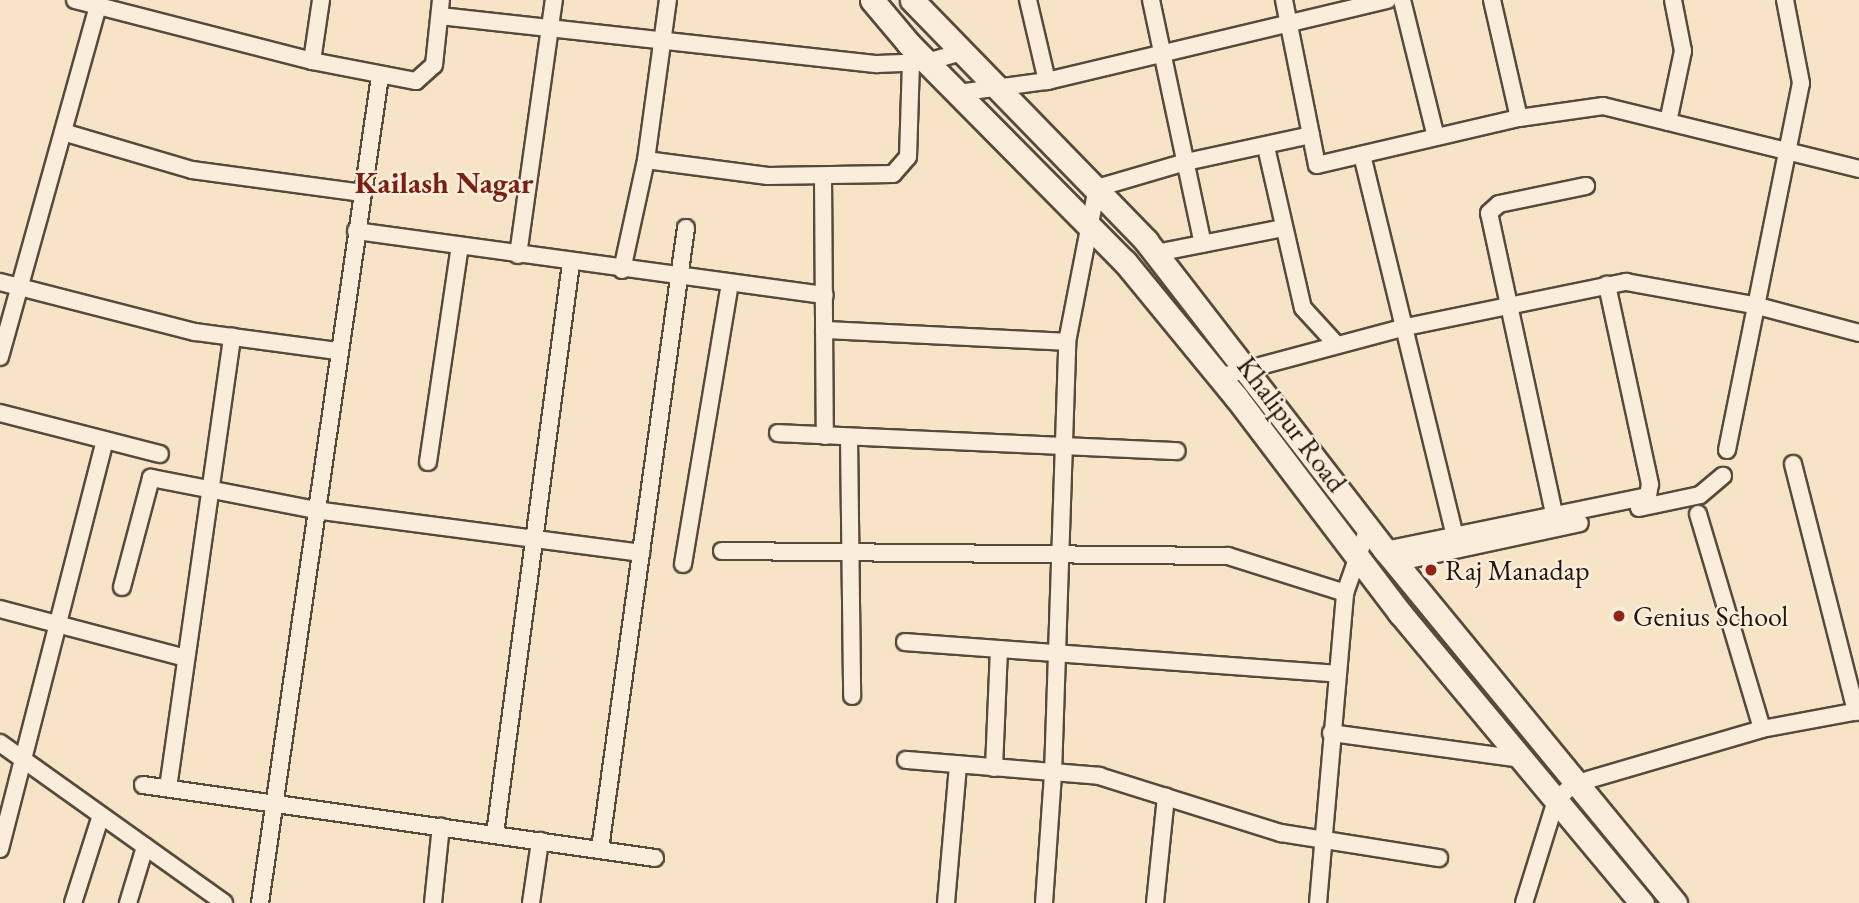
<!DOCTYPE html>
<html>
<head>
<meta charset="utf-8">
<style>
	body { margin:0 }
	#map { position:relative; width:1859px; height:903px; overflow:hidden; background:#f7e4c7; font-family:"EB Garamond",serif }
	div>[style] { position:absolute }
	.roads { filter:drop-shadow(2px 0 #564a3b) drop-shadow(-2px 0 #564a3b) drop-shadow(0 2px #564a3b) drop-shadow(0 -2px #564a3b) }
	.street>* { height:16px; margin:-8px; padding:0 8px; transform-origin:8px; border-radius:8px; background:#faeddb }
	.secondary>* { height:23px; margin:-11.5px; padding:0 11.5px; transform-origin:11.5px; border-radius:11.5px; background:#faeddb }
	.dots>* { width:19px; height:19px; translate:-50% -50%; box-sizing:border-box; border:4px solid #faeddb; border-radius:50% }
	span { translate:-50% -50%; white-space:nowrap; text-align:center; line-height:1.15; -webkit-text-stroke:5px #faeddb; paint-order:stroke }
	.street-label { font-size:28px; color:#21160c }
	.poi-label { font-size:28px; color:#21160c }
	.left { translate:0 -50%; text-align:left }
	.neighbourhood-label { font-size:30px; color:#7a1f14; font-weight:700 }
</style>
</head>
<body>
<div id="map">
	<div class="roads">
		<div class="street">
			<div style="left:75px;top:0;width:245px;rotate:14.4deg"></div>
			<div style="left:312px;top:61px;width:106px;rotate:10.9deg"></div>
			<div style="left:416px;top:81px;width:24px;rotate:-42deg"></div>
			<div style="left:434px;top:65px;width:65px;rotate:-83.9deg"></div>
			<div style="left:1028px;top:0;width:83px;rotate:76.8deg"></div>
			<div style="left:1151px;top:0;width:249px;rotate:78deg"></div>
			<div style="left:1284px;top:0;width:168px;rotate:78.7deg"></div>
			<div style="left:1317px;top:165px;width:207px;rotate:-13.1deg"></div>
			<div style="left:1519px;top:118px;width:85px;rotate:-8.1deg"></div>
			<div style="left:1603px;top:106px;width:264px;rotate:13.8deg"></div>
			<div style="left:1402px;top:0;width:141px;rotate:76.1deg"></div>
			<div style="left:1492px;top:0;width:121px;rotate:77.1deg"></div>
			<div style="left:440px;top:16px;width:440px;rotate:6.3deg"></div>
			<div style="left:877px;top:64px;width:50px;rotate:-2.3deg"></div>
			<div style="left:927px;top:62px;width:37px;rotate:-16deg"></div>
			<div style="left:312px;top:61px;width:62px;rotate:-81.6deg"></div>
			<div style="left:957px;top:93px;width:91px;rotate:-7.6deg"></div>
			<div style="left:1047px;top:81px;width:350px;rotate:-13.4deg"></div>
			<div style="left:1668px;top:122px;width:73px;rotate:-78.1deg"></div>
			<div style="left:1683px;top:51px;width:52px;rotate:-101.1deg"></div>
			<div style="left:63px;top:132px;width:134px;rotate:16.4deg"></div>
			<div style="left:192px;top:170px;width:172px;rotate:7.7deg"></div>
			<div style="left:1266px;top:147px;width:165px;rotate:77.1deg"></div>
			<div style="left:1303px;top:308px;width:50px;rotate:47.4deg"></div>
			<div style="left:1362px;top:155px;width:392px;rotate:76.3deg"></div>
			<div style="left:646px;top:160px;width:123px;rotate:7.5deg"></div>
			<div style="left:768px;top:176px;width:125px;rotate:-0.9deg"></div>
			<div style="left:893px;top:174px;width:23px;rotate:-49deg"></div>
			<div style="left:908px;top:157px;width:94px;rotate:-88.2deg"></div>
			<div style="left:823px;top:176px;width:260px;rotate:89.6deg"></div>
			<div style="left:356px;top:231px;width:473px;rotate:7.8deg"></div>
			<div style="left:1156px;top:253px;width:130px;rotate:-11.1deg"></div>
			<div style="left:518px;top:255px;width:258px;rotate:-82deg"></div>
			<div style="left:622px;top:270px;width:113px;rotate:-77.7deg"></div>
			<div style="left:646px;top:160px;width:162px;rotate:-82.2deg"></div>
			<div style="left:0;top:282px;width:201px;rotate:14.4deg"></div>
			<div style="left:195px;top:332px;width:143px;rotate:7.6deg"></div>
			<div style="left:824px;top:330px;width:243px;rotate:2.8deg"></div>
			<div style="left:0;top:357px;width:371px;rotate:-74.4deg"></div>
			<div style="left:1219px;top:377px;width:194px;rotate:-15deg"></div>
			<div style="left:1406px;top:327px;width:225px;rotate:-11.6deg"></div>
			<div style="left:1626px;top:282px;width:130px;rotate:10.2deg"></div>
			<div style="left:1754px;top:305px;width:109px;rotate:14.9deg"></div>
			<div style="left:0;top:413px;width:165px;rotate:14.4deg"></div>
			<div style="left:778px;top:433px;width:399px;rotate:2.6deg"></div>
			<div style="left:849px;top:437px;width:259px;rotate:89.3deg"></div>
			<div style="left:1727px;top:450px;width:374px;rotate:-78.6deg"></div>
			<div style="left:1801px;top:83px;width:85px;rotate:-100.9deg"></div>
			<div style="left:428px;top:462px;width:218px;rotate:-81.6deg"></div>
			<div style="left:1793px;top:464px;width:256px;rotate:75.7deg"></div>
			<div style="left:1639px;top:508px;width:62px;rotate:-12deg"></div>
			<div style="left:1700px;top:495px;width:30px;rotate:-40deg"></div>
			<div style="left:1698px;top:514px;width:224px;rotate:73.4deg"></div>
			<div style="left:1555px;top:518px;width:312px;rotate:-102.2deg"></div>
			<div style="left:1489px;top:213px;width:13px;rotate:-42deg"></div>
			<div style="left:1499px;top:204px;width:89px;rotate:-11.7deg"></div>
			<div style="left:1385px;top:550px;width:268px;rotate:-11.6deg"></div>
			<div style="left:1648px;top:496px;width:12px;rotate:-81deg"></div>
			<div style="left:1650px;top:484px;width:204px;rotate:-102.2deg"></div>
			<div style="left:722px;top:551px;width:506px;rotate:0.57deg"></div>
			<div style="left:1228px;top:556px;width:123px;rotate:17.5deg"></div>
			<div style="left:1395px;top:563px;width:189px;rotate:-12.2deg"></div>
			<div style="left:683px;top:564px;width:284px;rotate:-80.5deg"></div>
			<div style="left:122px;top:587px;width:113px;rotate:-75.1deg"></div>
			<div style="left:151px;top:478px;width:167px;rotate:11deg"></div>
			<div style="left:315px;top:510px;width:329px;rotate:7.5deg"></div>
			<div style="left:0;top:609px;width:192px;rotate:14.8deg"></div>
			<div style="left:905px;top:642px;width:434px;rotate:4.2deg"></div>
			<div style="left:1331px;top:733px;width:192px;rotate:7.8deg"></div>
			<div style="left:0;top:743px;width:275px;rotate:35.5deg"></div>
			<div style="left:906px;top:760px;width:194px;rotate:4.7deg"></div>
			<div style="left:1099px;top:776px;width:191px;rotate:17.4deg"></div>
			<div style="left:1281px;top:833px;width:160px;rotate:9deg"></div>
			<div style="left:994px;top:768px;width:119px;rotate:-87.6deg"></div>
			<div style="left:143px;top:785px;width:517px;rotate:8.11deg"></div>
			<div style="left:168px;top:788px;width:456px;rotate:-81.9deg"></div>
			<div style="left:495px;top:834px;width:576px;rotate:-82.42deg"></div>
			<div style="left:0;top:849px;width:422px;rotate:-75.6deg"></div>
			<div style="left:600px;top:849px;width:627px;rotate:-82.12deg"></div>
			<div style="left:73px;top:903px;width:92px;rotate:-72.3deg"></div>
			<div style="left:128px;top:903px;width:59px;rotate:-73.1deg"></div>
			<div style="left:260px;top:903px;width:836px;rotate:-81.74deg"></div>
			<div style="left:433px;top:903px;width:77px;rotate:-84.1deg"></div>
			<div style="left:531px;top:903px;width:63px;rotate:-81.7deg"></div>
			<div style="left:946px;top:903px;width:139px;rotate:-85deg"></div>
			<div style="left:1044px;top:903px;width:129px;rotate:-86deg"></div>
			<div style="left:1053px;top:774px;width:432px;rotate:-88.1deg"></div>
			<div style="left:1067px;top:342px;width:157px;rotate:-79deg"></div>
			<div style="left:1097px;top:188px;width:93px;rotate:-16.3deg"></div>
			<div style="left:1186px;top:162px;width:128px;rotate:-12.2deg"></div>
			<div style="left:1155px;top:903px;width:107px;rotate:-84.1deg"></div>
			<div style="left:1318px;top:903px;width:311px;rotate:-85deg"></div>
			<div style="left:1345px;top:593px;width:69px;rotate:-70.5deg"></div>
			<div style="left:1524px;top:903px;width:108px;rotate:-72.7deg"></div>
			<div style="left:1556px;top:800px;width:24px;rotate:-42deg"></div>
			<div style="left:1574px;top:784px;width:196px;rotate:-16.3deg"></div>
			<div style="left:1762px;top:729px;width:99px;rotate:-10.5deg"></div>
		</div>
		<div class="secondary">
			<div style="left:872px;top:0;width:57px;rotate:49.9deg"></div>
			<div style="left:909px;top:44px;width:307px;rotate:45.3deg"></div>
			<div style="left:1125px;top:262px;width:175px;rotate:50.6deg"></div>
			<div style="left:1236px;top:397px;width:271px;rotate:52.8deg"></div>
			<div style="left:1400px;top:613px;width:378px;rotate:50.2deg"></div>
			<div style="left:912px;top:0;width:336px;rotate:45.8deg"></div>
			<div style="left:1146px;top:241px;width:391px;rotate:52.3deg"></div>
			<div style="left:1385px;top:550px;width:457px;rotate:50.6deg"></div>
		</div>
	</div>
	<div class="dots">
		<div style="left:1431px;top:570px;background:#8f2418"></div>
		<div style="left:1619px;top:616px;background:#8f2418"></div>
	</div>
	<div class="street-label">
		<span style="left:1292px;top:424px;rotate:53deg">Khalipur Road</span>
	</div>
	<div class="poi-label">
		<span class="left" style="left:1445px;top:570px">Raj Manadap</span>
		<span class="left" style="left:1633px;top:616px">Genius School</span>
	</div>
	<div class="neighbourhood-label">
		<span style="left:444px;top:183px">Kailash Nagar</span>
	</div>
</div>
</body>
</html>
